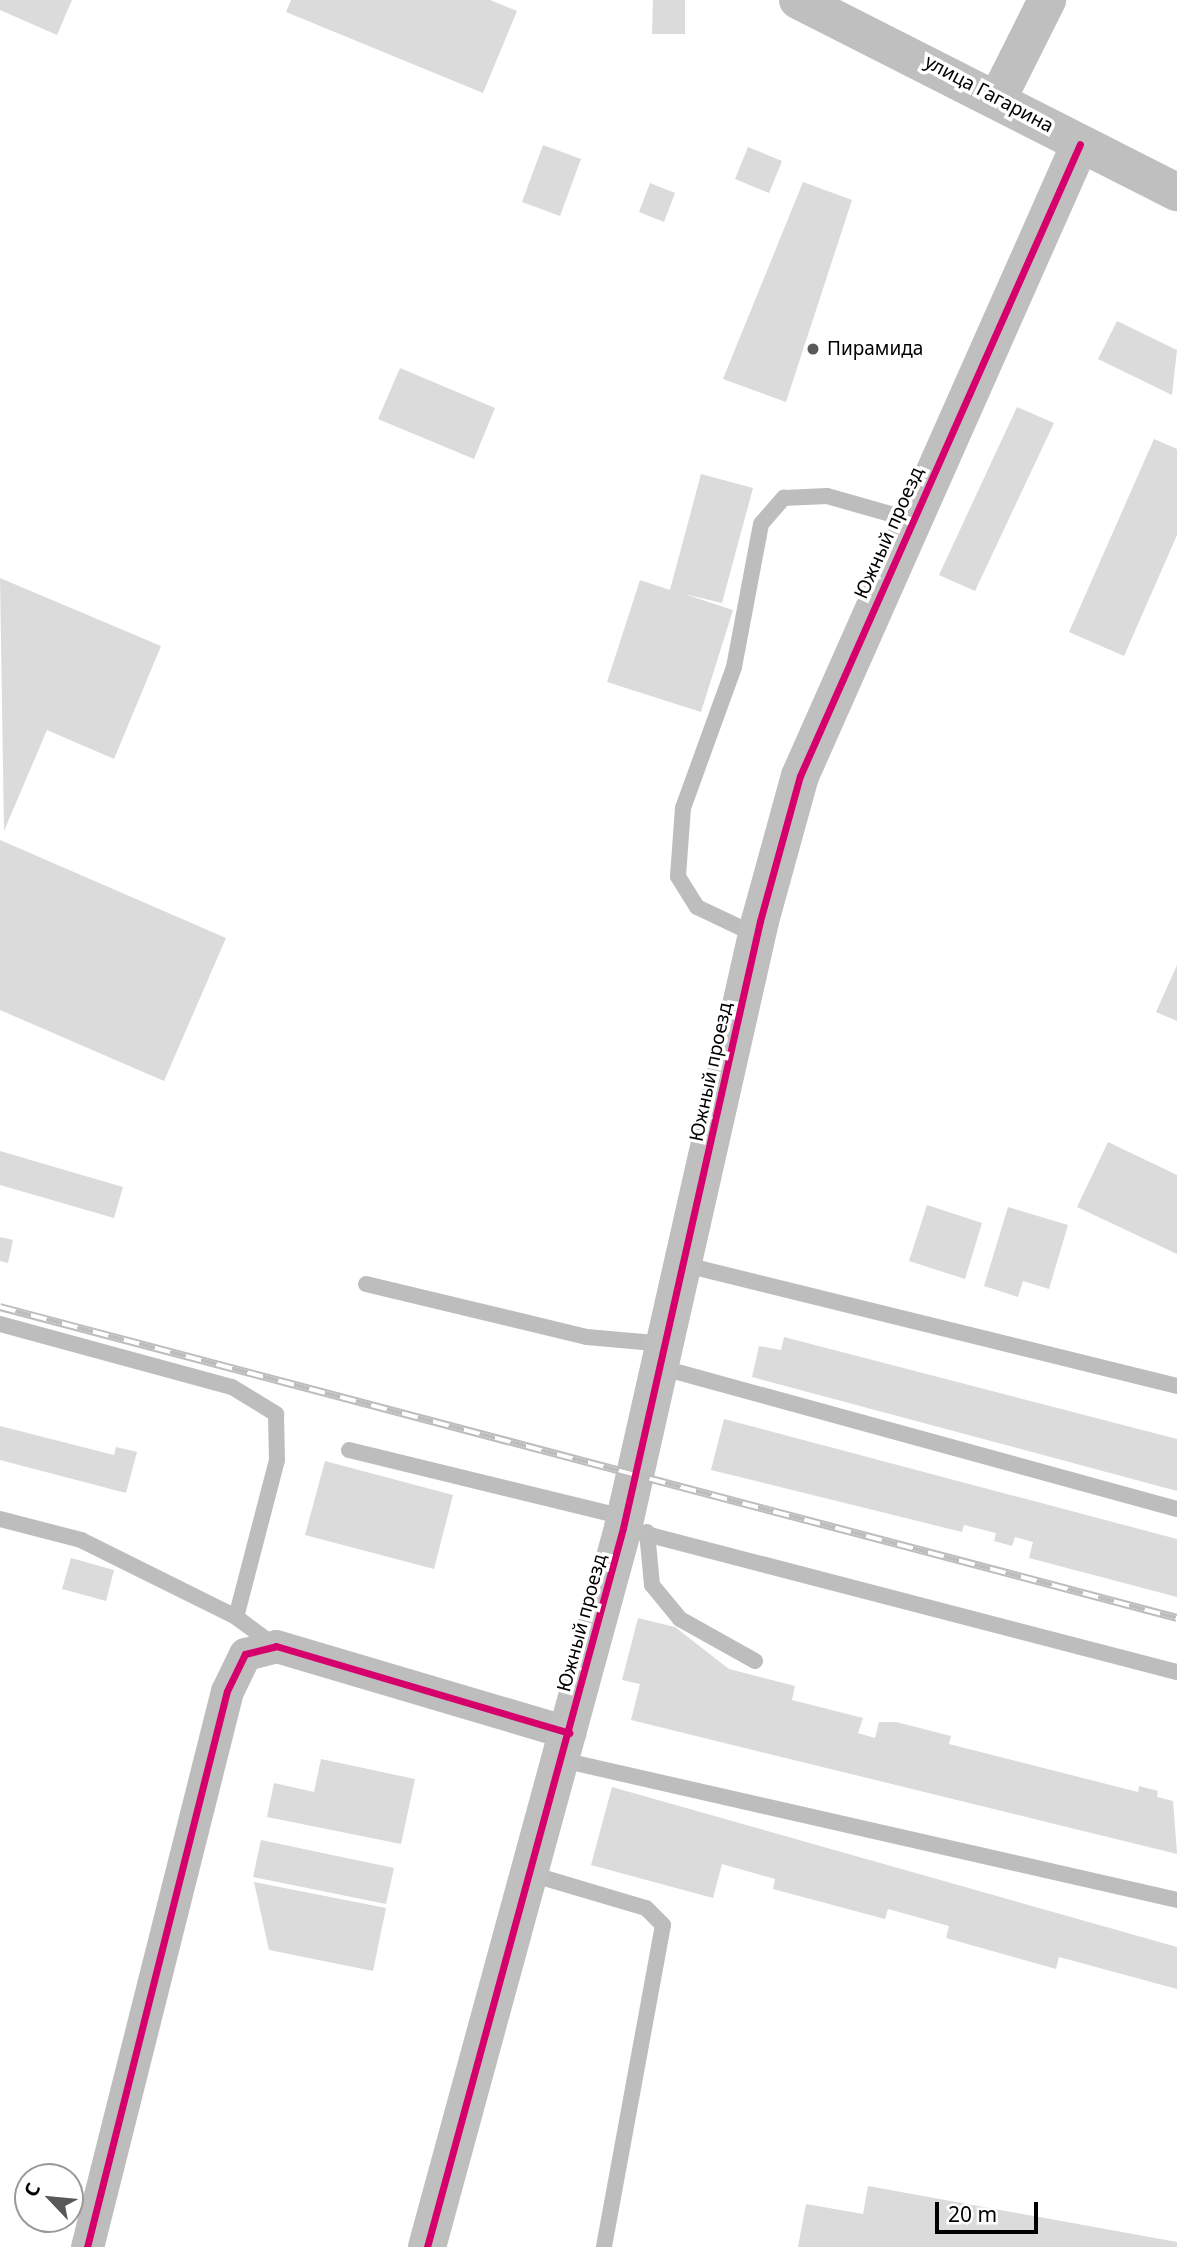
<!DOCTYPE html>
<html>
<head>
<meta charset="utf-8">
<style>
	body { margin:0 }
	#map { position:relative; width:1177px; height:2247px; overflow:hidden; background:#fff; font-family:"Noto Sans",sans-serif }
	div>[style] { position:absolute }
	.building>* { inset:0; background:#dbdbdb }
	.lane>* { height:16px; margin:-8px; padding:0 8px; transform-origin:8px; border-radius:8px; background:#bdbdbd }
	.street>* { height:33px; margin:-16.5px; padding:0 16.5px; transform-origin:16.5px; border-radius:16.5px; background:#bdbdbd }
	.secondary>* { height:38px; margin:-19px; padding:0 19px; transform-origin:19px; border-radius:19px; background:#bfbfbf }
	.rail>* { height:8px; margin-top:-4px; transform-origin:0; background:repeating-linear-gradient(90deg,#fff 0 16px,#bdbdbd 0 32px); box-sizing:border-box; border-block:2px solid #bdbdbd }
	.cycleway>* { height:7px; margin:-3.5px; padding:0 3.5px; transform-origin:3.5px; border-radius:3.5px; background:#d6006c }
	.dots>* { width:19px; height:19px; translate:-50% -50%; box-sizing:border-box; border:4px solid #fff; border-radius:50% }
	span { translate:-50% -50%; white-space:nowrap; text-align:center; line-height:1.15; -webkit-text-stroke:7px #fff; paint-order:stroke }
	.street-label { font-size:19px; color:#000 }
	.poi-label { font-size:19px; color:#000 }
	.left { translate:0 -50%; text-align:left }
	.north { position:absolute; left:14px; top:2163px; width:70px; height:70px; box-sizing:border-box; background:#fff; border:2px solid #999; border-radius:50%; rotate:296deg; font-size:19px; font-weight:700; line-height:28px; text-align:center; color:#000 }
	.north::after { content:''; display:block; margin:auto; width:24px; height:32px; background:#595959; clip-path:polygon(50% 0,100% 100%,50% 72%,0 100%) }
	.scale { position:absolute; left:935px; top:2202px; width:103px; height:32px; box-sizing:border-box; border:4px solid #000; border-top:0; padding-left:9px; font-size:21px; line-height:24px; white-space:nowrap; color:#000; -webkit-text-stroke:5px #fff; paint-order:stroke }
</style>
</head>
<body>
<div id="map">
	<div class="building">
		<div style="clip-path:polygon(0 0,72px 0,57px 35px,0 10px)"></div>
		<div style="clip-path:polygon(291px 0,490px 0,517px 11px,483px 93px,286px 12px)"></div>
		<div style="clip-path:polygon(653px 0,685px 0,685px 34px,652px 34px)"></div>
		<div style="clip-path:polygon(543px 145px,581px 159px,560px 216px,522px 202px)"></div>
		<div style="clip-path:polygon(748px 147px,782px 161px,769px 193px,735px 179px)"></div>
		<div style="clip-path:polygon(803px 182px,852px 200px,786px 402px,723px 379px)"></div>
		<div style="clip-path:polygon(650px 183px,675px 193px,664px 222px,639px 212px)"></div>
		<div style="clip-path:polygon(1117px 321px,1177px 350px,1172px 395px,1098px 359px)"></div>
		<div style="clip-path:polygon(400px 368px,495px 408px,474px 459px,378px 419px)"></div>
		<div style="clip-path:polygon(1017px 407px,1054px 423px,975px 591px,939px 575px)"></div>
		<div style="clip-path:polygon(1154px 439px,1177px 449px,1177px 535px,1124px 656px,1069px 632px)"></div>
		<div style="clip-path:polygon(701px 474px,753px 488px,722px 603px,684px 594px,733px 610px,701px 712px,607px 682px,640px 580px,670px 590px)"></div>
		<div style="clip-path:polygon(0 578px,161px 646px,114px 759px,47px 730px,4px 831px)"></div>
		<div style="clip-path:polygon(0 840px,226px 938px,164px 1081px,0 1010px)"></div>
		<div style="clip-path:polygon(1177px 965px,1177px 1021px,1156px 1012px)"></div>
		<div style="clip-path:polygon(1108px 1142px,1177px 1175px,1177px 1254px,1077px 1207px)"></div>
		<div style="clip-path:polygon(0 1151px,123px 1187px,114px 1218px,0 1185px)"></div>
		<div style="clip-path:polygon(927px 1205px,982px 1223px,965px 1279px,909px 1261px)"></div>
		<div style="clip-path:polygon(1008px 1207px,1068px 1225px,1049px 1289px,1023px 1281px,1018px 1297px,984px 1286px)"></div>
		<div style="clip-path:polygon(0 1237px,13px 1240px,8px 1263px,0 1261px)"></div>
		<div style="clip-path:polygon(784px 1337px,1177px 1439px,1177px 1491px,752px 1377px,759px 1346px,781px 1350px)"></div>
		<div style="clip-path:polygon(724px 1419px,1177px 1539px,1177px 1597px,1029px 1558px,1033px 1542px,1015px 1537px,1012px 1546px,994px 1541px,996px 1533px,964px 1525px,962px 1532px,711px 1470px)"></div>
		<div style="clip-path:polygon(0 1426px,114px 1455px,116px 1447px,137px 1452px,126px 1493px,0 1460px)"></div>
		<div style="clip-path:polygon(325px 1461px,453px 1495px,434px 1569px,305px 1535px)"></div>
		<div style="clip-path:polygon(71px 1558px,114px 1570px,106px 1601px,62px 1589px)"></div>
		<div style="clip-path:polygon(638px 1618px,675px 1627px,729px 1669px,795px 1686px,792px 1700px,863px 1718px,858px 1733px,875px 1738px,879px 1722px,896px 1722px,951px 1736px,949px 1744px,1138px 1792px,1139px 1786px,1158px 1791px,1157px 1797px,1173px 1801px,1177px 1854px,631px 1720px,640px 1684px,622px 1680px)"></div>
		<div style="clip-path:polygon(321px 1759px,415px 1779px,401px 1844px,267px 1817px,274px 1783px,314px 1792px)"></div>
		<div style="clip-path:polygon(612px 1787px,1177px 1947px,1177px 1989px,1059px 1957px,1056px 1969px,946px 1938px,949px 1926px,888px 1909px,885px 1919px,773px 1889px,775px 1879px,722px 1864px,713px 1898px,591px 1865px)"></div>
		<div style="clip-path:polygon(261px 1840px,394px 1868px,386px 1904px,253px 1877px)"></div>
		<div style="clip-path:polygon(254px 1882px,386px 1908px,373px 1971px,269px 1950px)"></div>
		<div style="clip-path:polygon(868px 2186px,1177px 2242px,1177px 2247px,798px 2247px,806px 2204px,863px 2214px)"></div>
	</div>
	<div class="lane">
		<div style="left:756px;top:935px;width:65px;rotate:-154.6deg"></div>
		<div style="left:697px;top:907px;width:36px;rotate:-122deg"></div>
		<div style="left:678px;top:876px;width:68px;rotate:-85.8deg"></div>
		<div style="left:683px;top:808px;width:150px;rotate:-70.1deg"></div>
		<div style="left:734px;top:667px;width:146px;rotate:-79.3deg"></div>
		<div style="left:761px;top:524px;width:35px;rotate:-49deg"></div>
		<div style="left:784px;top:498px;width:43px;rotate:-2.7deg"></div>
		<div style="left:827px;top:496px;width:88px;rotate:15.8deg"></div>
		<div style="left:686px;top:1265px;width:506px;rotate:13.84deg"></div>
		<div style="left:366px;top:1284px;width:227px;rotate:13.5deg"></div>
		<div style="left:587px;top:1337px;width:79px;rotate:5.1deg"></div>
		<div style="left:0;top:1324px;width:240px;rotate:15.2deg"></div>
		<div style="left:232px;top:1387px;width:52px;rotate:31.5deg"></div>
		<div style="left:276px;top:1414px;width:46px;rotate:88.8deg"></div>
		<div style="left:277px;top:1460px;width:162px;rotate:104.6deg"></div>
		<div style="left:663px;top:1368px;width:533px;rotate:15.34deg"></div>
		<div style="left:349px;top:1450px;width:283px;rotate:13.7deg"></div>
		<div style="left:0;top:1519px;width:84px;rotate:14.5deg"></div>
		<div style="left:81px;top:1540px;width:173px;rotate:26.4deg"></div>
		<div style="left:236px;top:1617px;width:49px;rotate:36.6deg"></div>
		<div style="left:623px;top:1528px;width:572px;rotate:14.57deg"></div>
		<div style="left:647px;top:1532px;width:53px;rotate:84.6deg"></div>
		<div style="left:652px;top:1585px;width:44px;rotate:50.5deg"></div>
		<div style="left:680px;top:1619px;width:86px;rotate:29.2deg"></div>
		<div style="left:562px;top:1760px;width:631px;rotate:12.82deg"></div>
		<div style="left:531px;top:1874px;width:120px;rotate:16.5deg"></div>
		<div style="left:646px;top:1908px;width:24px;rotate:45deg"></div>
		<div style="left:663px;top:1925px;width:327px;rotate:100.4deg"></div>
	</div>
	<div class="street">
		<div style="left:87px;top:2247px;width:573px;rotate:-75.87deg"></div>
		<div style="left:227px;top:1691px;width:41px;rotate:-64.1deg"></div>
		<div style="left:245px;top:1654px;width:32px;rotate:-14deg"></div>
		<div style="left:276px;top:1646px;width:306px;rotate:16.5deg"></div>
	</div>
	<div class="secondary">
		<div style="left:798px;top:0;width:425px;rotate:26.9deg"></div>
		<div style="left:998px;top:98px;width:110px;rotate:-63.4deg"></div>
		<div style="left:427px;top:2247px;width:745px;rotate:-74.75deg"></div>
		<div style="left:623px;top:1528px;width:622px;rotate:-77.28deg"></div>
		<div style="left:760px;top:921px;width:150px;rotate:-74.6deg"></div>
		<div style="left:800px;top:776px;width:691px;rotate:-66.1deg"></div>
	</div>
	<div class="rail">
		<div style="left:0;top:1307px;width:1217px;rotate:14.8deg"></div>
	</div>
	<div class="cycleway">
		<div style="left:87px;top:2247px;width:573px;rotate:-75.87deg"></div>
		<div style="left:227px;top:1691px;width:41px;rotate:-64.1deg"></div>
		<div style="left:245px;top:1654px;width:32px;rotate:-14deg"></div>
		<div style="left:276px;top:1646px;width:306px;rotate:16.5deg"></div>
		<div style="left:427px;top:2247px;width:745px;rotate:-74.75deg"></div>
		<div style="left:623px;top:1528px;width:622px;rotate:-77.28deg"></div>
		<div style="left:760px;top:921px;width:150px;rotate:-74.6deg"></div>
		<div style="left:800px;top:776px;width:691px;rotate:-66.1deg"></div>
	</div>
	<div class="dots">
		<div style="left:813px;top:349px;background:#595959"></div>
	</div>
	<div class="street-label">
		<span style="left:989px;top:94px;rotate:28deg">улица Гагарина</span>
		<span style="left:889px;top:533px;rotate:-66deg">Южный проезд</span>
		<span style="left:711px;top:1072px;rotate:-78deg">Южный проезд</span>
		<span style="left:582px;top:1623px;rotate:-75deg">Южный проезд</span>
	</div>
	<div class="poi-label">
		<span class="left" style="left:827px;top:349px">Пирамида</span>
	</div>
	<div class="north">С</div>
	<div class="scale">20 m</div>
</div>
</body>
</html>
